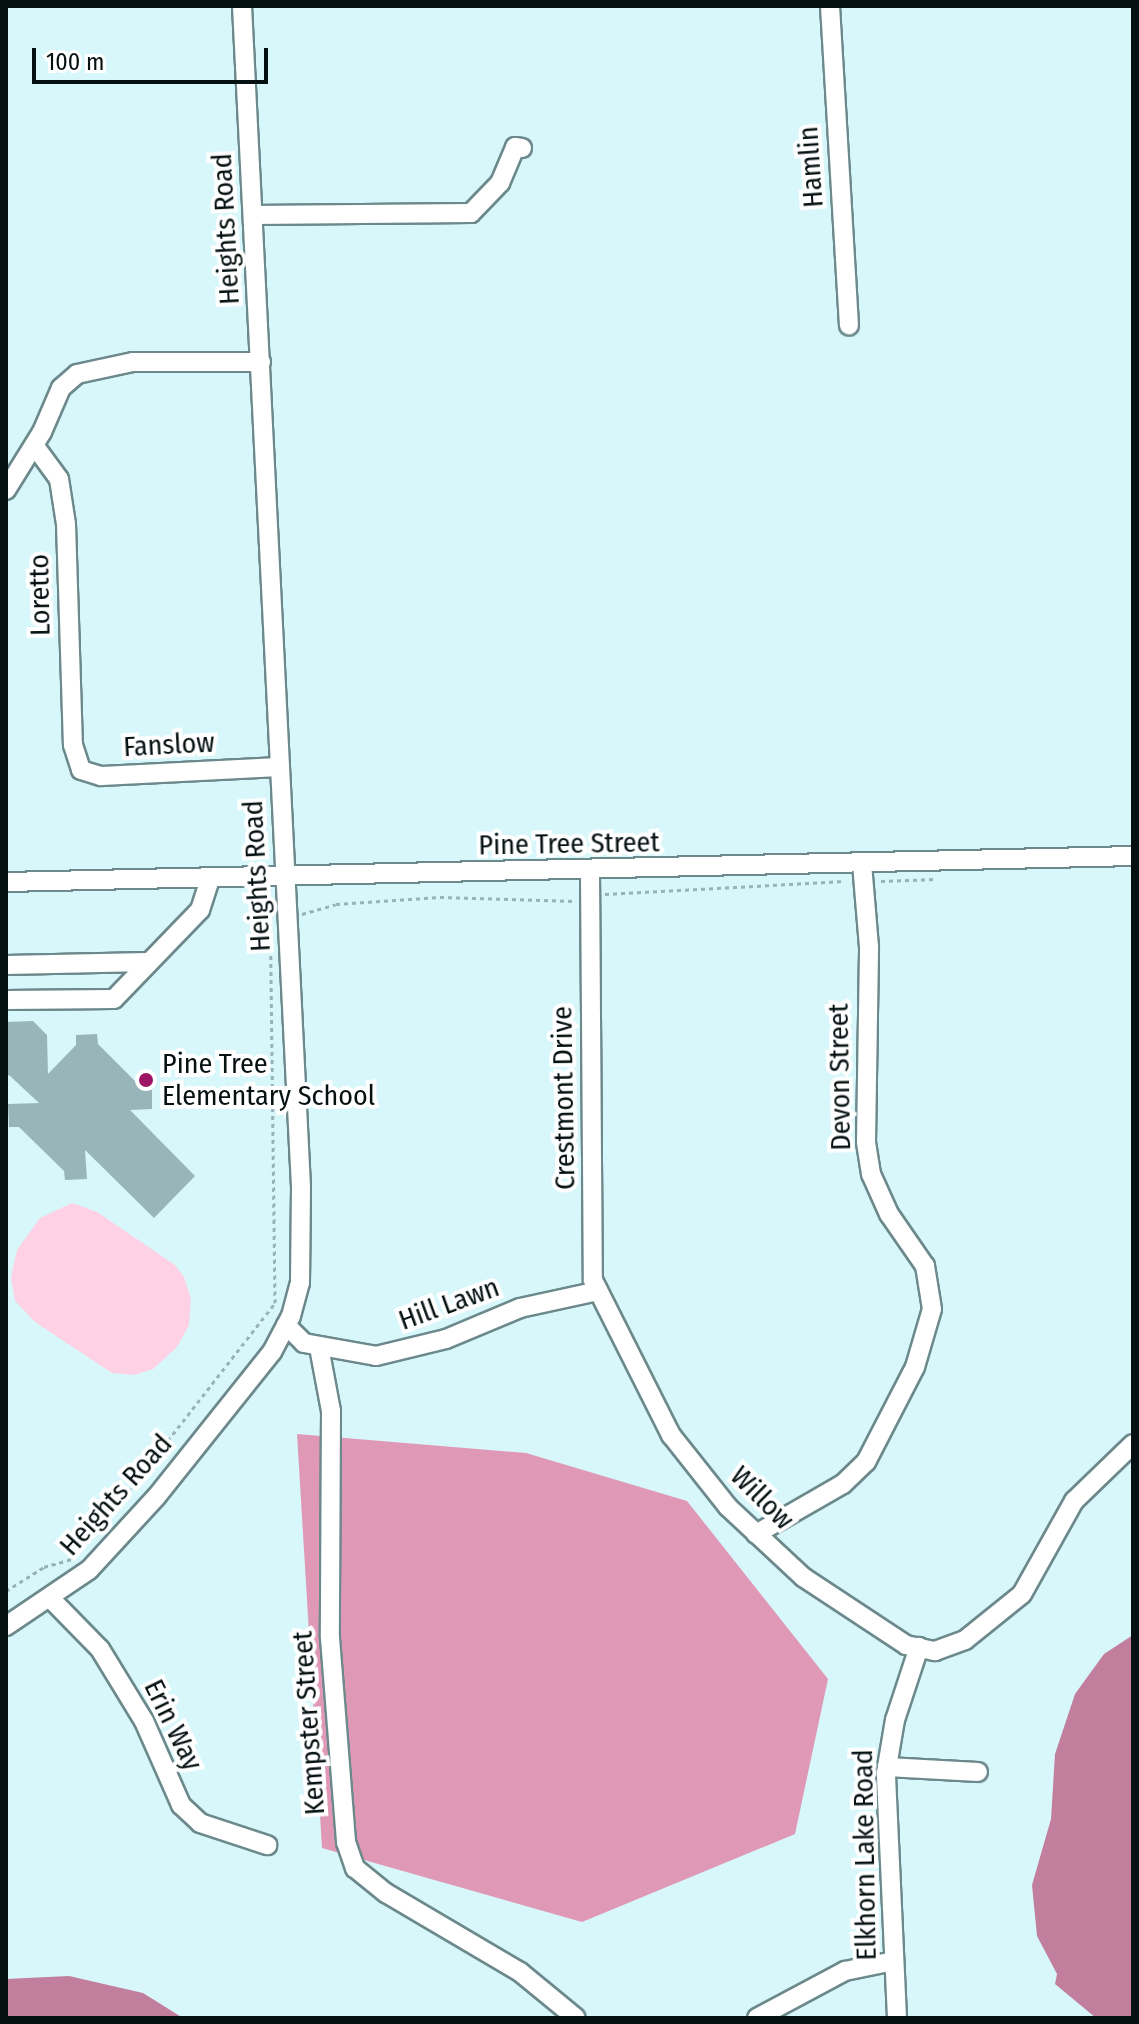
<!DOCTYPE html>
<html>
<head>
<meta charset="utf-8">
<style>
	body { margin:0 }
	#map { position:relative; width:1139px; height:2024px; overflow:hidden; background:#d7f7fb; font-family:"Fira Sans Condensed",sans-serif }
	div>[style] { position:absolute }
	.green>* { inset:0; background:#fed2e4 }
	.forest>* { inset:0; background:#df99b7 }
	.water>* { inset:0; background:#c27f9d }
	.building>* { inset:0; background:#98b6ba }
	.path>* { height:3px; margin-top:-1.5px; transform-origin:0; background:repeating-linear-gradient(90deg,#98b2b5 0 4px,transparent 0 8px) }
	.roads { filter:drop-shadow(2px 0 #6c898c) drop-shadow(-2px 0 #6c898c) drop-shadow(0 2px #6c898c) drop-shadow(0 -2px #6c898c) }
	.minor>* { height:18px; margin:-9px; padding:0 9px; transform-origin:9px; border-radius:9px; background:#fff }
	.dots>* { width:22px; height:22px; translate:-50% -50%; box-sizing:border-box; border:4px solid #fff; border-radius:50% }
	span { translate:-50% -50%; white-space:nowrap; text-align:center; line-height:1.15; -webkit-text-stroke:8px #fff; paint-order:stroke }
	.street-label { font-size:28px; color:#051011 }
	.poi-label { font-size:28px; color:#051011 }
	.left { translate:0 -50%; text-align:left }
	.frame { position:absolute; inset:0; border:8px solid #051011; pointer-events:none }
	.scale { position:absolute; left:32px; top:48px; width:236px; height:36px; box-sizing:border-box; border:4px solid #051011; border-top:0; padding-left:10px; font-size:24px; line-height:28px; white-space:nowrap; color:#051011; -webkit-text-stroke:6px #fff; paint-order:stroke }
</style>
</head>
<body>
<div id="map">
	<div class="green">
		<div style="clip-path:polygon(72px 1203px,97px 1212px,175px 1265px,184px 1277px,191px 1299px,189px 1325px,177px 1347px,153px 1369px,134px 1375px,112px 1373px,35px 1322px,15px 1301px,11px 1277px,17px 1250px,40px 1218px)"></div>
	</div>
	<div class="forest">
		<div style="clip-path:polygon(297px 1434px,526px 1453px,687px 1501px,828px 1679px,795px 1834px,582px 1922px,322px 1848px)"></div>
	</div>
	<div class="water">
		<div style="clip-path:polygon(1133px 1635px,1133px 2018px,1096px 2018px,1055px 1984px,1057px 1974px,1037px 1936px,1032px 1885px,1051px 1819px,1055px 1754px,1075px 1694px,1104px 1654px)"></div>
		<div style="clip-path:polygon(69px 1976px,143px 1993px,183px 2018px,6px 2018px,6px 1979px)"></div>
	</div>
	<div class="building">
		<div style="clip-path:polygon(33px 1021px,47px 1035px,48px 1074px,76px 1045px,76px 1035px,97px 1034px,98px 1044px,141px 1087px,152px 1086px,152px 1109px,130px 1110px,195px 1176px,154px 1218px,85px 1150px,87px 1179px,65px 1180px,64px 1171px,19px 1127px,9px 1127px,8px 1104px,39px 1103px,9px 1075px,6px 1078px,6px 1022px)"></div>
	</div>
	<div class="path">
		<div style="left:881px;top:881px;width:56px;rotate:-2deg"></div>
		<div style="left:605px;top:894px;width:240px;rotate:-3.1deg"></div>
		<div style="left:302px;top:914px;width:35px;rotate:-16deg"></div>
		<div style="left:336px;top:904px;width:104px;rotate:-3.9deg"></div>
		<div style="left:440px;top:897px;width:135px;rotate:1.7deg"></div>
		<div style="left:6px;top:1591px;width:45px;rotate:-32.3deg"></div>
		<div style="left:44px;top:1567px;width:29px;rotate:-16deg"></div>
		<div style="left:72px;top:1559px;width:40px;rotate:-48deg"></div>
		<div style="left:99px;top:1529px;width:286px;rotate:-52.1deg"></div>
		<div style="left:275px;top:1303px;width:388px;rotate:-90.7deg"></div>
	</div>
	<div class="roads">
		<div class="minor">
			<div style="left:830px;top:6px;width:320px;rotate:86.6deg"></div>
			<div style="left:253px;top:215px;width:218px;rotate:-0.5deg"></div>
			<div style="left:471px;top:213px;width:42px;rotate:-46deg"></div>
			<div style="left:500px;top:183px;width:39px;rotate:-67deg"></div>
			<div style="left:515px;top:147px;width:7px;rotate:8deg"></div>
			<div style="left:34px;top:445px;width:42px;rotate:53.7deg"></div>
			<div style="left:59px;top:479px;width:46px;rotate:81.2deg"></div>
			<div style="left:66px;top:524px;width:221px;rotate:88.2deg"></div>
			<div style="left:73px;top:745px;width:26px;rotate:72deg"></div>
			<div style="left:81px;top:770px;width:21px;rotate:17deg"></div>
			<div style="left:101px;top:776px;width:179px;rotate:-2.9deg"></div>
			<div style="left:6px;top:490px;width:68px;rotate:-58.2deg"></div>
			<div style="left:42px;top:432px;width:48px;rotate:-66.6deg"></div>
			<div style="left:61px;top:388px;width:21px;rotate:-41deg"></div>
			<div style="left:77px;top:374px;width:57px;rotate:-12.1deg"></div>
			<div style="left:133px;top:362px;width:128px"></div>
			<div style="left:590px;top:872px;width:408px;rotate:89.6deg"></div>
			<div style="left:593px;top:1280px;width:174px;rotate:63.3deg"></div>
			<div style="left:671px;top:1435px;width:92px;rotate:51.6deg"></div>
			<div style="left:728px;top:1507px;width:103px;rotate:43deg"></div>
			<div style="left:803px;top:1577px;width:123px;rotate:33.4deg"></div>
			<div style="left:906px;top:1645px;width:30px;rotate:12deg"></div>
			<div style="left:935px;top:1651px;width:32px;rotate:-20deg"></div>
			<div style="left:965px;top:1640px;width:73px;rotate:-38.9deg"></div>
			<div style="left:1022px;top:1594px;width:107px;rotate:-60.8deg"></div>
			<div style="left:1074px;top:1501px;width:82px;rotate:-44deg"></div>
			<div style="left:6px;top:882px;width:1127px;rotate:-1.32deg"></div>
			<div style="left:6px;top:965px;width:142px;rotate:-1.2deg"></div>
			<div style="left:6px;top:1000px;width:108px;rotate:-0.5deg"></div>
			<div style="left:114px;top:999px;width:124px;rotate:-46deg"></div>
			<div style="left:200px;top:910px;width:32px;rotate:-72deg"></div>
			<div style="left:286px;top:1325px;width:25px;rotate:45deg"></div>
			<div style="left:304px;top:1343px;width:73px;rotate:10.2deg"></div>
			<div style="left:376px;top:1356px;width:72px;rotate:-13.7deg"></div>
			<div style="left:446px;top:1339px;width:80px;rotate:-22.7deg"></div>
			<div style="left:520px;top:1308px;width:80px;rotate:-12.3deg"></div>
			<div style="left:319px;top:1347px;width:65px;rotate:79.4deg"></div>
			<div style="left:331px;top:1411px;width:227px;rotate:90.3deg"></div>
			<div style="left:330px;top:1638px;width:205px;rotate:85.5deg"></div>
			<div style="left:346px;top:1842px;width:28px;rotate:71deg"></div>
			<div style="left:355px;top:1868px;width:40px;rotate:39deg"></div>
			<div style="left:386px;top:1893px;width:156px;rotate:30.5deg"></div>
			<div style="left:520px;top:1972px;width:72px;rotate:39.4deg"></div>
			<div style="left:756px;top:1534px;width:100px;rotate:-29.9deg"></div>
			<div style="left:843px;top:1484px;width:32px;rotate:-44deg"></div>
			<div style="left:866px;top:1462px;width:107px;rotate:-62.7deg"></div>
			<div style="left:915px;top:1367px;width:60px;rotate:-73.7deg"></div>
			<div style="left:932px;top:1309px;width:44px;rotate:-99.2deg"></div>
			<div style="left:925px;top:1266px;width:63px;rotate:-124.7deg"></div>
			<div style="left:889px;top:1214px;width:44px;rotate:-114.2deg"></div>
			<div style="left:871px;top:1174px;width:32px;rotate:-99deg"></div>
			<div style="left:866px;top:1142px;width:195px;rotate:-89.1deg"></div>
			<div style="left:869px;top:947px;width:83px;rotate:-94.8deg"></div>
			<div style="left:50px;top:1598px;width:71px;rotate:45.6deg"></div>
			<div style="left:100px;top:1649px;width:84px;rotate:58.6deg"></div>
			<div style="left:144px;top:1721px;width:92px;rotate:66.2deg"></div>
			<div style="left:181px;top:1805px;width:26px;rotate:43deg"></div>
			<div style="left:200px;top:1823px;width:71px;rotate:18.2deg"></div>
			<div style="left:6px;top:1626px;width:100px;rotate:-34deg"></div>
			<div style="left:89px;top:1570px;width:100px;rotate:-47.4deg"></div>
			<div style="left:157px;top:1496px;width:184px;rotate:-51.4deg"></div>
			<div style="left:272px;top:1352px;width:41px;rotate:-62.2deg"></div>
			<div style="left:291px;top:1316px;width:34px;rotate:-75deg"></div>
			<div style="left:300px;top:1283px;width:96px;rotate:-89.4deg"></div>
			<div style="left:301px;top:1187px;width:1182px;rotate:-92.86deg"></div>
			<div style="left:887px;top:1767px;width:91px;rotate:3.1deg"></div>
			<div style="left:757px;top:2018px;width:100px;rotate:-28.1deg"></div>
			<div style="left:845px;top:1971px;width:50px;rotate:-11.5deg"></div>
			<div style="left:897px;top:2018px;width:245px;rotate:-92.6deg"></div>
			<div style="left:886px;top:1773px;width:54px;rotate:-80.4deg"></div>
			<div style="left:895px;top:1720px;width:77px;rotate:-71.8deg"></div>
		</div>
	</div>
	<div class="dots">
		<div style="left:146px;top:1080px;background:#9d1565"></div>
	</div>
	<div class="street-label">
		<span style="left:811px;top:167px;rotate:-94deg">Hamlin</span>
		<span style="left:226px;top:229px;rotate:-93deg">Heights Road</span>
		<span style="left:40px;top:595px;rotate:-91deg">Loretto</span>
		<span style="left:169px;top:745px;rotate:-3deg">Fanslow</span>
		<span style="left:569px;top:844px;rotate:-1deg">Pine Tree Street</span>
		<span style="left:257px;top:876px;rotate:-93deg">Heights Road</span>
		<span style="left:840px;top:1077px;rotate:-91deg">Devon Street</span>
		<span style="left:564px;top:1098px;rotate:-91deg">Crestmont Drive</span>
		<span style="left:449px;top:1304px;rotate:-20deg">Hill Lawn</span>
		<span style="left:116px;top:1495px;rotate:-48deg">Heights Road</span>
		<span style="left:762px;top:1498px;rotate:45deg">Willow</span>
		<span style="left:309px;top:1723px;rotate:-94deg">Kempster Street</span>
		<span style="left:173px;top:1725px;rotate:64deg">Erin Way</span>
		<span style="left:865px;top:1855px;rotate:-91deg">Elkhorn Lake Road</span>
	</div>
	<div class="poi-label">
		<span class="left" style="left:162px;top:1080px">Pine Tree<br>Elementary School</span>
	</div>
	<div class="frame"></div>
	<div class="scale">100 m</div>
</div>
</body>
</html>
